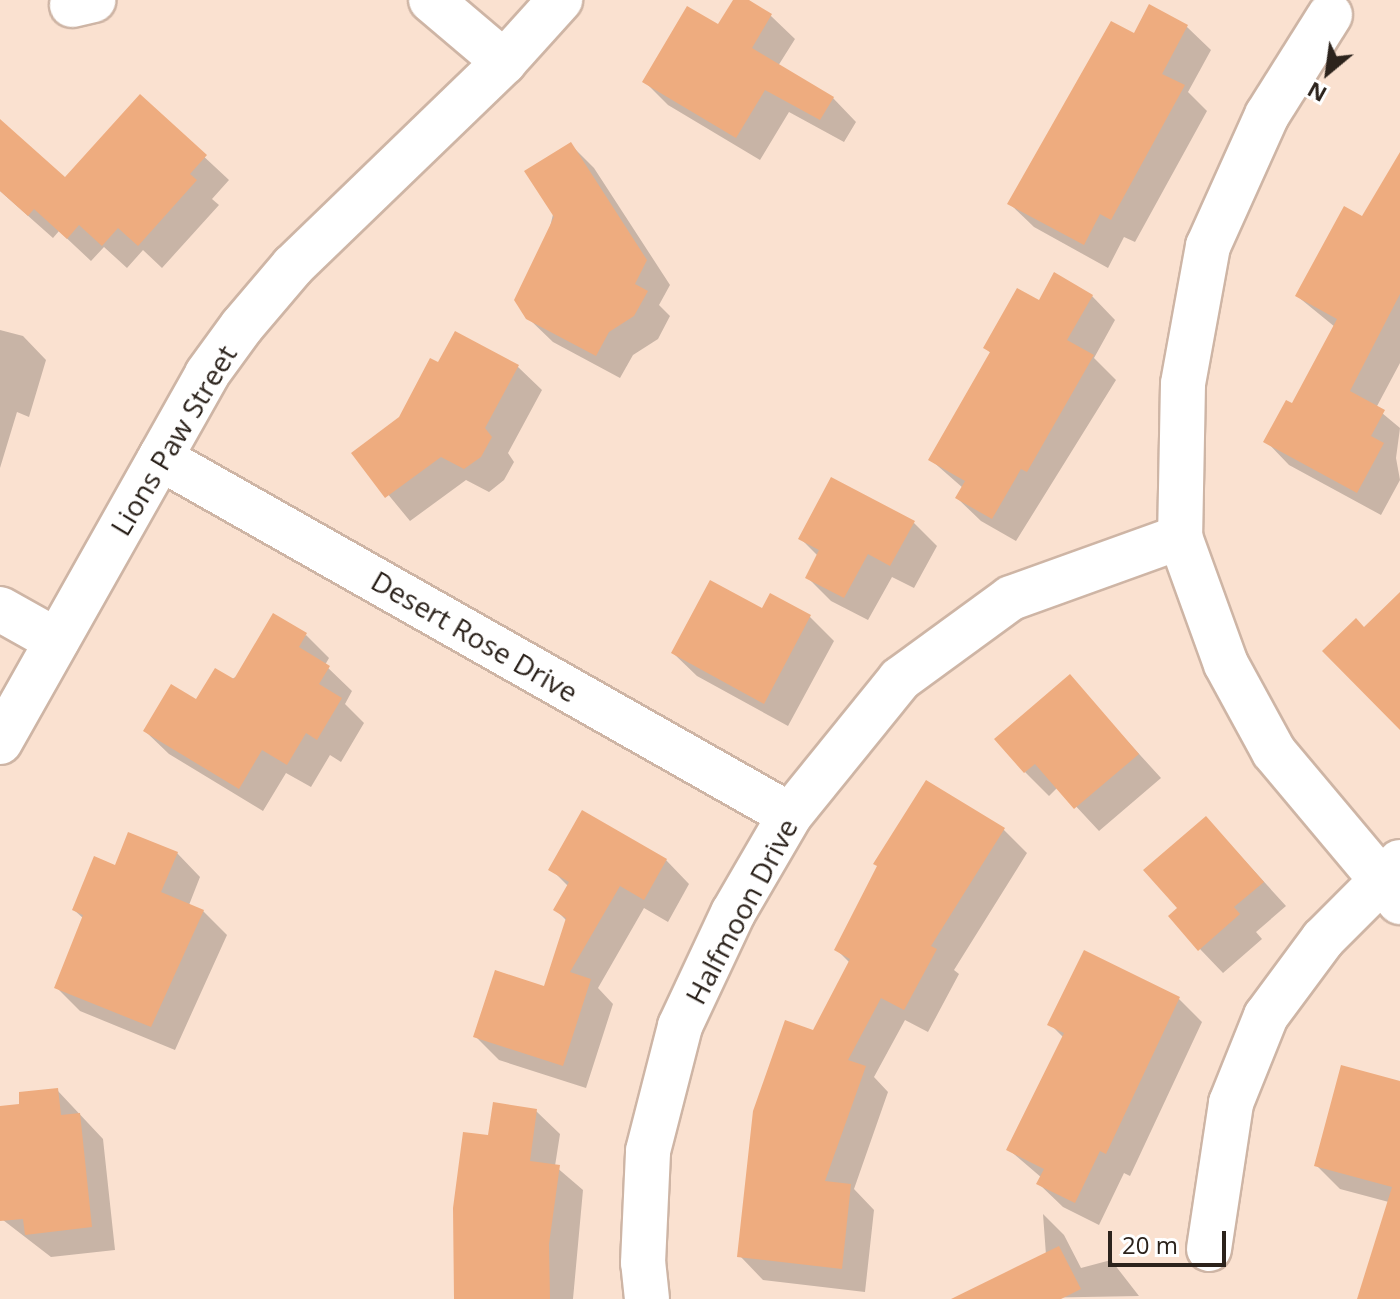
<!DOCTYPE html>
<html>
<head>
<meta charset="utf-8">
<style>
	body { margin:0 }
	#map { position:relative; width:1400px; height:1299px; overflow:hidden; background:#fae1d0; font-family:"Open Sans",sans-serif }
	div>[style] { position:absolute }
	.shadow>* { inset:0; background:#0003 }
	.building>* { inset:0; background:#eeac7f }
	.roads { filter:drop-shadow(2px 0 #ceb5a5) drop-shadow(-2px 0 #ceb5a5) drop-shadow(0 2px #ceb5a5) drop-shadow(0 -2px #ceb5a5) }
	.street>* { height:44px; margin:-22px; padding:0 22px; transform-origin:22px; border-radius:22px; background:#fff }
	span { translate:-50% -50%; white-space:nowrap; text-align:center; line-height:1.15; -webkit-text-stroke:6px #fff; paint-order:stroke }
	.street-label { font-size:28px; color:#2c231c }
	.north { position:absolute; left:1288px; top:32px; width:80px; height:80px; -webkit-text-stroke:6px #fff; paint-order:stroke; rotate:209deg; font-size:22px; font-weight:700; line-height:32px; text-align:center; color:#2c231c }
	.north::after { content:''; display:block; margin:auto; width:28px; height:36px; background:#2c231c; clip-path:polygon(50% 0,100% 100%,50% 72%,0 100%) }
	.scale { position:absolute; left:1108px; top:1231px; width:118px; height:36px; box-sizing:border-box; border:4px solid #2c231c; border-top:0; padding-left:10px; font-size:24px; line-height:28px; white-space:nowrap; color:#2c231c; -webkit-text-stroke:6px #fff; paint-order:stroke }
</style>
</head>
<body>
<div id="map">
	<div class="shadow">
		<div style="clip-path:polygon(735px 0,771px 16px,795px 39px,778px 66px,833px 98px,856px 122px,844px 142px,789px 112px,760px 160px,668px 105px,644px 81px,719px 27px)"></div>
		<div style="clip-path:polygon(1187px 27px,1211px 50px,1188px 92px,1207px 111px,1135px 242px,1124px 237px,1108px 268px,1034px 227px,1010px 204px,1134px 35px)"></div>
		<div style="clip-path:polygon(140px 97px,229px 180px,212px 199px,219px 205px,162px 268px,143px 250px,127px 268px,104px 247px,91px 261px,59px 231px,53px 238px,0 191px,0 139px,65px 180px)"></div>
		<div style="clip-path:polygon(570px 144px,594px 168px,670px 285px,659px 305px,670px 316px,658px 339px,633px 355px,620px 378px,553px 342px,528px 318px)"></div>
		<div style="clip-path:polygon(1400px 155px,1400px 363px,1376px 408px,1400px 428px,1396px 458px,1400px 480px,1381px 515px,1289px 465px,1266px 441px,1293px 406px,1335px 327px,1297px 296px,1362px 218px)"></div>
		<div style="clip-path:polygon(1092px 296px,1115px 320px,1094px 358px,1116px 380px,1016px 541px,981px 521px,957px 498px,963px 488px,931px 460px,992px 354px,985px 348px,1039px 303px)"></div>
		<div style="clip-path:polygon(0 330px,23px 336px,46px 360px,29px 417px,17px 412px,0 468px)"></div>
		<div style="clip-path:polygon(439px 365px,518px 367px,542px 390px,508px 453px,514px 462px,504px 480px,489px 492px,466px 480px,410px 521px,354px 453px,400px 419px)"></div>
		<div style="clip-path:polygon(914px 523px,937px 546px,914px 588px,892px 577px,868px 620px,831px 601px,807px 577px,818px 556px,800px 538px)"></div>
		<div style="clip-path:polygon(771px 596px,810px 617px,834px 641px,788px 726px,697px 676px,673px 653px,763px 611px)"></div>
		<div style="clip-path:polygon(306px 635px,329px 658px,325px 665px,352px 691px,345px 704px,364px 723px,341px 762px,330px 755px,311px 787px,286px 773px,263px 811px,169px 754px,145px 731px)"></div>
		<div style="clip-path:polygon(1069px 677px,1161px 778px,1099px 831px,1058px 787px,1049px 796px,1025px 772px)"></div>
		<div style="clip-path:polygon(1206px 818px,1286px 906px,1256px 932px,1262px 939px,1223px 973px,1200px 949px,1180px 909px)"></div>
		<div style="clip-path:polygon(1003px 829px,1027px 853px,954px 970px,959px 974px,928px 1032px,905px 1020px,874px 1077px,888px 1092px,854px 1189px,874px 1210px,865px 1292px,763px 1280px,740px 1256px,814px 1032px,850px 963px,836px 949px)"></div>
		<div style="clip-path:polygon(177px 853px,200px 877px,189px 905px,203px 911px,227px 935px,175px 1050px,80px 1011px,56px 987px,84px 919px,74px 910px,116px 868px)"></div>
		<div style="clip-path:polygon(666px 860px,689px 884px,668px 922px,644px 908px,598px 988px,613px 1004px,586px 1088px,499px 1060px,476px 1037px,545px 989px,567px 921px,556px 910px,569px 887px,551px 869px)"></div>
		<div style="clip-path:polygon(1178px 998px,1202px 1022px,1130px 1176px,1124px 1173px,1099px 1225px,1063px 1207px,1039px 1184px,1042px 1178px,1008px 1149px,1064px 1038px,1050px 1024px)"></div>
		<div style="clip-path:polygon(1400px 1083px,1400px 1205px,1340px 1189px,1316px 1165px)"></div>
		<div style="clip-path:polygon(57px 1090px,103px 1139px,115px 1250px,51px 1257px,3px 1220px,0 1108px,21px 1106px)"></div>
		<div style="clip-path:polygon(536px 1111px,560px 1134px,555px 1166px,583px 1190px,573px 1299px,456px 1299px,490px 1138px)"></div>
		<div style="clip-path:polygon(1043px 1214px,1064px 1235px,1081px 1268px,1111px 1260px,1139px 1296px,977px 1299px,1046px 1255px)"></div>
	</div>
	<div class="building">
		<div style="clip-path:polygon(733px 0,749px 0,772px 14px,752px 48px,834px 97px,820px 120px,765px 90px,736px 138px,642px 82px,687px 6px,718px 24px)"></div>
		<div style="clip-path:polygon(1149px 4px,1188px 25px,1162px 74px,1185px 85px,1111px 220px,1100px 214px,1084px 245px,1007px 204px,1111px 21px,1134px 33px)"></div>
		<div style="clip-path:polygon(140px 94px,207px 155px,190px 174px,197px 180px,138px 246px,118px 228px,102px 246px,79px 225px,67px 239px,34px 209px,28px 216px,0 191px,0 119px,65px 177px)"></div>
		<div style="clip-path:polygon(571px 142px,647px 260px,635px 284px,648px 291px,634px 316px,609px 332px,596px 356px,526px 319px,514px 300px,554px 217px,524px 171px)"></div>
		<div style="clip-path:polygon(1400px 152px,1400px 294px,1350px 391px,1385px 410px,1371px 436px,1384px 443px,1357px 493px,1263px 442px,1286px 400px,1292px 403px,1337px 319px,1295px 296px,1344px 206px,1362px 216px)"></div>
		<div style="clip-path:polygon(1054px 272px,1093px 295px,1067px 340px,1094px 355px,1027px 472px,1021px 469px,992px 519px,955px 498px,965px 481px,928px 460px,990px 352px,983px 348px,1017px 288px,1039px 300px)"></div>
		<div style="clip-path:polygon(455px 331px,519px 365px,485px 428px,492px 437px,481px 457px,464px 469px,441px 457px,385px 498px,351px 453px,399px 417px,430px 358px,438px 362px)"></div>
		<div style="clip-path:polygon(831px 477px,915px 521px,890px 566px,868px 554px,844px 598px,805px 578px,819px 550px,798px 539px)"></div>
		<div style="clip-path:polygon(710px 580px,762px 608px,770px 593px,811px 615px,764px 704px,671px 653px)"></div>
		<div style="clip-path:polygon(1400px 592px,1400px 730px,1322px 651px,1356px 618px,1364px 627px)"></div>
		<div style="clip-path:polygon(273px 613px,307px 633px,299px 647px,330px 666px,319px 684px,342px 698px,317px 740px,306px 733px,287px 765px,262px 750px,239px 789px,143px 731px,171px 684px,196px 699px,215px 668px,234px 679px)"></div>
		<div style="clip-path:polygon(1070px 674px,1139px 754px,1074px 809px,1035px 764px,1024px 773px,994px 739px)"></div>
		<div style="clip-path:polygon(926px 780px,1005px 828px,931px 946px,937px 949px,904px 1010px,881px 998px,848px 1060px,866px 1066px,825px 1181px,851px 1184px,842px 1269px,737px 1257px,753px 1111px,785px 1020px,813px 1030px,850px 959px,834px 950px,877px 866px,873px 864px)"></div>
		<div style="clip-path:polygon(582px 810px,667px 859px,644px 900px,620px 886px,570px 972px,591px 979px,563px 1066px,473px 1037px,495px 970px,544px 986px,566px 918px,553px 910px,569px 882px,548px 870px)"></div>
		<div style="clip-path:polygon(1206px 816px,1264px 882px,1234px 907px,1240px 914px,1198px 951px,1168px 916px,1177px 908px,1143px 870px)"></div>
		<div style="clip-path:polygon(128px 832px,178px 852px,161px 892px,204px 910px,151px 1027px,54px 988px,83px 915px,72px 910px,94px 856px,115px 865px)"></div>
		<div style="clip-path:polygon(1084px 950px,1180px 997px,1106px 1154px,1100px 1151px,1075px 1203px,1036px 1184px,1044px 1169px,1006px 1150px,1064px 1033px,1047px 1025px)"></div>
		<div style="clip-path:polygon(1341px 1065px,1400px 1081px,1400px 1299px,1357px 1299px,1392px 1187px,1314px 1166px)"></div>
		<div style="clip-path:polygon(58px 1088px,61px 1115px,80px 1113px,92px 1227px,25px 1235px,23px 1219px,0 1221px,0 1106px,19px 1104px,19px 1092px)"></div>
		<div style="clip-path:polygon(493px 1102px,537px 1109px,530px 1161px,560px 1165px,549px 1244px,550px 1299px,454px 1299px,453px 1208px,463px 1132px,488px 1135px)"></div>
		<div style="clip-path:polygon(1059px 1246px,1081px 1289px,1061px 1299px,951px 1299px)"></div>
	</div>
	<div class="roads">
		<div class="street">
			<div style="left:431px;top:0;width:96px;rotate:40.3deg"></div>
			<div style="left:72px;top:5px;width:22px;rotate:-13deg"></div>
			<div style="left:1330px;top:15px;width:118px;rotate:122.2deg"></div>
			<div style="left:1267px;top:115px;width:144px;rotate:114.2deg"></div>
			<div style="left:1208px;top:246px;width:140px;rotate:100.3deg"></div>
			<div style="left:1183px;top:384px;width:153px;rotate:91.1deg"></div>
			<div style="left:1180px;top:537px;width:135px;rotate:70.1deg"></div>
			<div style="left:1226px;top:664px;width:100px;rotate:61.4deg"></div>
			<div style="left:1274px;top:752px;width:196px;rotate:50deg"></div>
			<div style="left:160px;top:458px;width:724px;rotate:29.54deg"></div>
			<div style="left:0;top:609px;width:65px;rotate:29.3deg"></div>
			<div style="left:0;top:742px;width:422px;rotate:-60.6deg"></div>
			<div style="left:207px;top:374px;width:59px;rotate:-53.9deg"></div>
			<div style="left:242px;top:326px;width:79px;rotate:-49.6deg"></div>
			<div style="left:293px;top:266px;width:293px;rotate:-44deg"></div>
			<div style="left:504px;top:62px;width:84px;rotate:-47.9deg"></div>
			<div style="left:1209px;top:1249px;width:148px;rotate:-81.4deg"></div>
			<div style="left:1231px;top:1103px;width:94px;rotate:-68.1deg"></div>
			<div style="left:1266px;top:1016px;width:96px;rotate:-53.5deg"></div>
			<div style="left:1323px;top:939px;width:109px;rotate:-45deg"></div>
			<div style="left:647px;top:1299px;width:36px;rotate:-96deg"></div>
			<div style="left:643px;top:1263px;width:112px;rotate:-87.4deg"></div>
			<div style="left:648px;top:1151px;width:129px;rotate:-75.6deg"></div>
			<div style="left:680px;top:1026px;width:125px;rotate:-64.9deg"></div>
			<div style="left:733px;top:913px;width:113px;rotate:-59.8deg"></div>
			<div style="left:790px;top:815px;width:175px;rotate:-51deg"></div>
			<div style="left:900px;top:679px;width:137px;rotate:-36.1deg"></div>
			<div style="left:1011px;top:598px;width:180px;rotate:-19.8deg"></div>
		</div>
	</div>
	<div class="street-label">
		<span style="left:173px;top:440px;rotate:-59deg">Lions Paw Street</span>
		<span style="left:475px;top:636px;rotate:30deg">Desert Rose Drive</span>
		<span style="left:741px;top:911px;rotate:-62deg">Halfmoon Drive</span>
	</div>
	<div class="north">N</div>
	<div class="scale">20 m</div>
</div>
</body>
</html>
